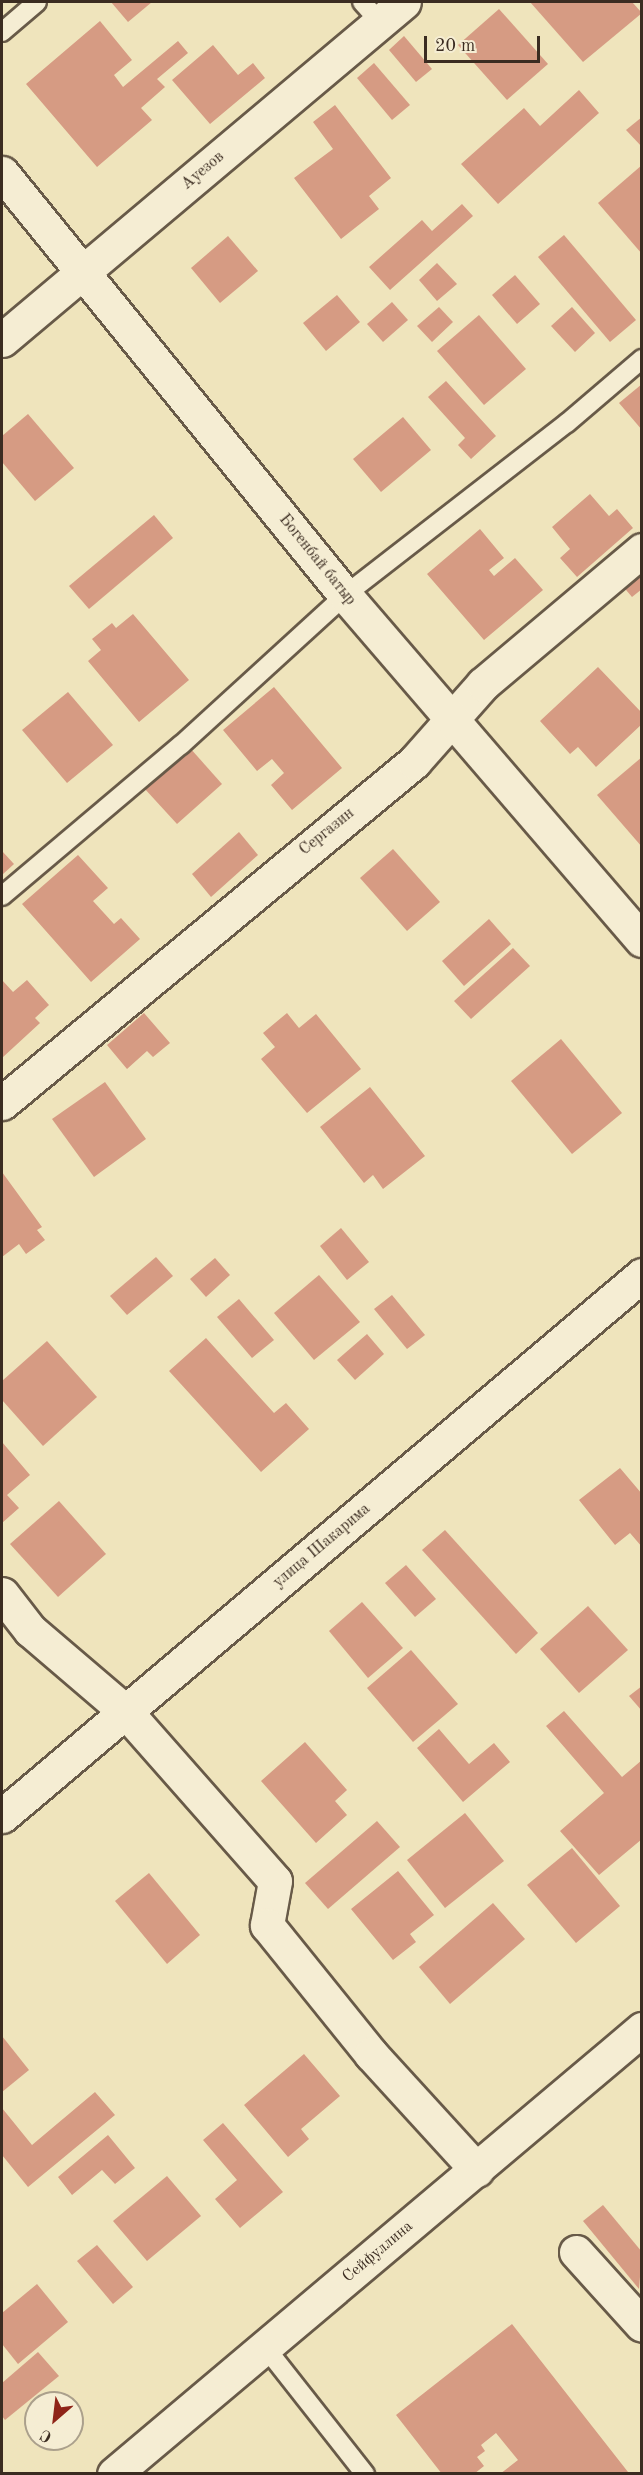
<!DOCTYPE html>
<html>
<head>
<meta charset="utf-8">
<style>
	body { margin:0 }
	#map { position:relative; width:643px; height:2475px; overflow:hidden; background:#efe4bc; font-family:"Old Standard TT",serif }
	div>[style] { position:absolute }
	.building>* { inset:0; background:#d69b83 }
	.roads { filter:drop-shadow(2px 0 #685a48) drop-shadow(-2px 0 #685a48) drop-shadow(0 2px #685a48) drop-shadow(0 -2px #685a48) }
	.lane>* { height:18px; margin:-9px; padding:0 9px; transform-origin:9px; border-radius:9px; background:#f5edd3 }
	.street>* { height:33px; margin:-16.5px; padding:0 16.5px; transform-origin:16.5px; border-radius:16.5px; background:#f5edd3 }
	.secondary>* { height:33px; margin:-16.5px; padding:0 16.5px; transform-origin:16.5px; border-radius:16.5px; background:#f5edd3 }
	span { translate:-50% -50%; white-space:nowrap; text-align:center; line-height:1.15; -webkit-text-stroke:5px #f5edd3; paint-order:stroke }
	.street-label { font-size:16px; color:#3b2c21 }
	.frame { position:absolute; inset:0; border:3px solid #3b2c21; pointer-events:none }
	.north { position:absolute; left:24px; top:2391px; width:60px; height:60px; box-sizing:border-box; background:#f5edd3; border:2px solid #aba08c; border-radius:50%; rotate:208deg; font-size:16px; font-weight:700; line-height:24px; text-align:center; color:#3b2c21 }
	.north::after { content:''; display:block; margin:auto; width:21px; height:27px; background:#8f2418; clip-path:polygon(50% 0,100% 100%,50% 72%,0 100%) }
	.scale { position:absolute; left:424px; top:36px; width:116px; height:27px; box-sizing:border-box; border:3px solid #3b2c21; border-top:0; padding-left:8px; font-size:18px; line-height:21px; white-space:nowrap; color:#3b2c21; -webkit-text-stroke:4px #f5edd3; paint-order:stroke }
</style>
</head>
<body>
<div id="map">
	<div class="building">
		<div style="clip-path:polygon(111px 2px,152px 2px,128px 22px)"></div>
		<div style="clip-path:polygon(530px 2px,632px 2px,642px 13px,583px 62px)"></div>
		<div style="clip-path:polygon(499px 9px,548px 64px,507px 100px,458px 45px)"></div>
		<div style="clip-path:polygon(100px 21px,132px 60px,114px 75px,123px 87px,178px 41px,188px 53px,157px 79px,165px 87px,141px 108px,152px 120px,97px 167px,26px 84px)"></div>
		<div style="clip-path:polygon(404px 36px,432px 69px,416px 82px,389px 50px)"></div>
		<div style="clip-path:polygon(213px 45px,238px 75px,253px 63px,265px 78px,210px 124px,172px 80px)"></div>
		<div style="clip-path:polygon(374px 63px,410px 105px,392px 120px,357px 78px)"></div>
		<div style="clip-path:polygon(579px 90px,599px 113px,498px 204px,461px 164px,524px 108px,540px 126px)"></div>
		<div style="clip-path:polygon(335px 105px,391px 178px,369px 196px,379px 209px,341px 239px,294px 178px,333px 149px,313px 122px)"></div>
		<div style="clip-path:polygon(642px 117px,642px 147px,626px 130px)"></div>
		<div style="clip-path:polygon(642px 165px,642px 254px,598px 203px)"></div>
		<div style="clip-path:polygon(462px 204px,473px 216px,390px 290px,369px 267px,422px 220px,432px 231px)"></div>
		<div style="clip-path:polygon(564px 235px,636px 320px,610px 342px,538px 257px)"></div>
		<div style="clip-path:polygon(228px 236px,258px 271px,220px 303px,191px 268px)"></div>
		<div style="clip-path:polygon(437px 263px,457px 284px,437px 301px,419px 280px)"></div>
		<div style="clip-path:polygon(515px 275px,540px 304px,517px 324px,492px 295px)"></div>
		<div style="clip-path:polygon(337px 295px,360px 322px,326px 351px,303px 323px)"></div>
		<div style="clip-path:polygon(392px 302px,408px 320px,383px 342px,367px 324px)"></div>
		<div style="clip-path:polygon(439px 307px,453px 322px,432px 342px,417px 326px)"></div>
		<div style="clip-path:polygon(572px 307px,595px 333px,575px 352px,551px 326px)"></div>
		<div style="clip-path:polygon(479px 315px,526px 369px,484px 405px,437px 351px)"></div>
		<div style="clip-path:polygon(446px 381px,496px 436px,471px 459px,458px 445px,465px 438px,428px 397px)"></div>
		<div style="clip-path:polygon(642px 384px,642px 430px,619px 403px)"></div>
		<div style="clip-path:polygon(28px 414px,74px 468px,35px 501px,2px 462px,2px 436px)"></div>
		<div style="clip-path:polygon(403px 417px,431px 450px,381px 492px,353px 459px)"></div>
		<div style="clip-path:polygon(590px 494px,609px 516px,617px 509px,633px 528px,577px 577px,560px 558px,570px 549px,552px 527px)"></div>
		<div style="clip-path:polygon(154px 515px,173px 538px,89px 609px,69px 586px)"></div>
		<div style="clip-path:polygon(480px 529px,504px 558px,489px 570px,494px 576px,515px 558px,543px 590px,484px 640px,427px 574px)"></div>
		<div style="clip-path:polygon(642px 567px,642px 589px,632px 597px,621px 584px)"></div>
		<div style="clip-path:polygon(133px 614px,189px 680px,139px 722px,88px 661px,101px 650px,92px 639px,112px 623px,116px 628px)"></div>
		<div style="clip-path:polygon(598px 667px,642px 713px,642px 724px,596px 767px,578px 747px,570px 754px,540px 721px)"></div>
		<div style="clip-path:polygon(274px 687px,342px 768px,292px 810px,271px 785px,284px 773px,272px 759px,257px 771px,223px 730px)"></div>
		<div style="clip-path:polygon(68px 692px,113px 745px,67px 783px,22px 730px)"></div>
		<div style="clip-path:polygon(190px 748px,222px 784px,177px 824px,144px 788px)"></div>
		<div style="clip-path:polygon(642px 757px,642px 847px,597px 795px)"></div>
		<div style="clip-path:polygon(239px 832px,258px 855px,211px 897px,192px 874px)"></div>
		<div style="clip-path:polygon(393px 849px,440px 902px,407px 931px,360px 878px)"></div>
		<div style="clip-path:polygon(2px 851px,14px 864px,2px 875px)"></div>
		<div style="clip-path:polygon(78px 855px,108px 888px,93px 901px,114px 924px,121px 918px,140px 939px,91px 982px,22px 904px)"></div>
		<div style="clip-path:polygon(489px 919px,511px 944px,464px 986px,442px 961px)"></div>
		<div style="clip-path:polygon(513px 948px,530px 966px,471px 1019px,454px 1001px)"></div>
		<div style="clip-path:polygon(2px 980px,13px 992px,27px 980px,49px 1005px,35px 1018px,40px 1023px,2px 1058px)"></div>
		<div style="clip-path:polygon(144px 1013px,170px 1043px,153px 1057px,147px 1051px,127px 1069px,107px 1045px)"></div>
		<div style="clip-path:polygon(287px 1013px,299px 1028px,316px 1014px,361px 1069px,307px 1113px,261px 1059px,275px 1047px,263px 1033px)"></div>
		<div style="clip-path:polygon(561px 1039px,622px 1113px,572px 1154px,511px 1081px)"></div>
		<div style="clip-path:polygon(105px 1082px,146px 1139px,94px 1177px,52px 1119px)"></div>
		<div style="clip-path:polygon(370px 1087px,425px 1156px,383px 1189px,373px 1175px,364px 1183px,320px 1127px)"></div>
		<div style="clip-path:polygon(2px 1172px,42px 1227px,37px 1230px,45px 1240px,26px 1254px,19px 1244px,2px 1257px)"></div>
		<div style="clip-path:polygon(341px 1228px,369px 1262px,347px 1280px,320px 1246px)"></div>
		<div style="clip-path:polygon(156px 1257px,173px 1276px,127px 1315px,110px 1296px)"></div>
		<div style="clip-path:polygon(215px 1258px,230px 1275px,206px 1297px,190px 1279px)"></div>
		<div style="clip-path:polygon(319px 1275px,360px 1322px,314px 1360px,274px 1313px)"></div>
		<div style="clip-path:polygon(392px 1295px,425px 1335px,407px 1349px,374px 1309px)"></div>
		<div style="clip-path:polygon(239px 1299px,274px 1340px,252px 1358px,217px 1317px)"></div>
		<div style="clip-path:polygon(367px 1334px,384px 1354px,355px 1380px,337px 1360px)"></div>
		<div style="clip-path:polygon(206px 1338px,274px 1413px,286px 1403px,309px 1429px,261px 1472px,169px 1371px)"></div>
		<div style="clip-path:polygon(47px 1341px,97px 1397px,43px 1446px,2px 1400px,2px 1381px)"></div>
		<div style="clip-path:polygon(2px 1442px,30px 1475px,7px 1495px,19px 1508px,2px 1523px)"></div>
		<div style="clip-path:polygon(620px 1468px,642px 1494px,642px 1547px,630px 1533px,615px 1545px,579px 1500px)"></div>
		<div style="clip-path:polygon(59px 1501px,106px 1554px,58px 1597px,10px 1544px)"></div>
		<div style="clip-path:polygon(445px 1530px,538px 1633px,516px 1654px,422px 1550px)"></div>
		<div style="clip-path:polygon(406px 1565px,436px 1599px,415px 1617px,385px 1583px)"></div>
		<div style="clip-path:polygon(362px 1602px,403px 1648px,368px 1678px,329px 1631px)"></div>
		<div style="clip-path:polygon(588px 1606px,628px 1650px,579px 1693px,540px 1649px)"></div>
		<div style="clip-path:polygon(411px 1650px,458px 1704px,413px 1742px,367px 1688px)"></div>
		<div style="clip-path:polygon(642px 1686px,642px 1711px,629px 1696px)"></div>
		<div style="clip-path:polygon(564px 1711px,622px 1777px,642px 1760px,642px 1839px,599px 1875px,560px 1831px,604px 1793px,546px 1726px)"></div>
		<div style="clip-path:polygon(439px 1729px,469px 1764px,494px 1743px,510px 1762px,463px 1802px,417px 1748px)"></div>
		<div style="clip-path:polygon(305px 1742px,347px 1790px,335px 1801px,347px 1815px,316px 1843px,261px 1781px)"></div>
		<div style="clip-path:polygon(465px 1813px,504px 1861px,445px 1908px,407px 1860px)"></div>
		<div style="clip-path:polygon(377px 1821px,400px 1847px,328px 1909px,305px 1883px)"></div>
		<div style="clip-path:polygon(572px 1848px,620px 1906px,576px 1943px,527px 1885px)"></div>
		<div style="clip-path:polygon(398px 1871px,434px 1915px,410px 1934px,416px 1942px,393px 1960px,351px 1909px)"></div>
		<div style="clip-path:polygon(149px 1873px,200px 1935px,167px 1964px,115px 1901px)"></div>
		<div style="clip-path:polygon(493px 1903px,525px 1939px,450px 2004px,419px 1967px)"></div>
		<div style="clip-path:polygon(2px 2036px,29px 2070px,2px 2092px)"></div>
		<div style="clip-path:polygon(304px 2054px,340px 2096px,301px 2129px,309px 2139px,288px 2157px,244px 2105px)"></div>
		<div style="clip-path:polygon(95px 2092px,115px 2115px,28px 2187px,2px 2155px,2px 2108px,32px 2145px)"></div>
		<div style="clip-path:polygon(223px 2123px,283px 2192px,240px 2228px,215px 2199px,237px 2180px,203px 2140px)"></div>
		<div style="clip-path:polygon(108px 2135px,135px 2168px,115px 2184px,102px 2170px,72px 2195px,58px 2177px)"></div>
		<div style="clip-path:polygon(167px 2176px,201px 2216px,147px 2261px,113px 2221px)"></div>
		<div style="clip-path:polygon(603px 2205px,642px 2252px,639px 2289px,583px 2221px)"></div>
		<div style="clip-path:polygon(97px 2245px,133px 2287px,113px 2304px,77px 2261px)"></div>
		<div style="clip-path:polygon(37px 2284px,68px 2322px,18px 2364px,2px 2344px,2px 2313px)"></div>
		<div style="clip-path:polygon(512px 2324px,628px 2472px,626px 2474px,500px 2474px,518px 2460px,496px 2433px,481px 2445px,485px 2451px,477px 2457px,484px 2466px,474px 2474px,442px 2474px,396px 2415px)"></div>
		<div style="clip-path:polygon(38px 2352px,59px 2376px,5px 2420px,2px 2416px,2px 2383px)"></div>
	</div>
	<div class="roads">
		<div class="lane">
			<div style="left:362px;top:2px;width:27px;rotate:48deg"></div>
			<div style="left:2px;top:32px;width:46px;rotate:-40.6deg"></div>
			<div style="left:2px;top:896px;width:234px;rotate:-40.2deg"></div>
			<div style="left:181px;top:745px;width:222px;rotate:-42.4deg"></div>
			<div style="left:345px;top:595px;width:281px;rotate:-37.8deg"></div>
			<div style="left:567px;top:423px;width:99px;rotate:-40.5deg"></div>
			<div style="left:265px;top:2347px;width:162px;rotate:51.8deg"></div>
		</div>
		<div class="street">
			<div style="left:2px;top:340px;width:525px;rotate:-40.06deg"></div>
			<div style="left:2px;top:1103px;width:535px;rotate:-39.61deg"></div>
			<div style="left:414px;top:762px;width:104px;rotate:-48.5deg"></div>
			<div style="left:483px;top:684px;width:208px;rotate:-40.1deg"></div>
			<div style="left:2px;top:1594px;width:46px;rotate:52.1deg"></div>
			<div style="left:30px;top:1630px;width:126px;rotate:40.5deg"></div>
			<div style="left:126px;top:1712px;width:225px;rotate:48.6deg"></div>
			<div style="left:275px;top:1881px;width:45px;rotate:100.3deg"></div>
			<div style="left:267px;top:1925px;width:166px;rotate:51.1deg"></div>
			<div style="left:371px;top:2054px;width:157px;rotate:47.6deg"></div>
			<div style="left:2px;top:1816px;width:838px;rotate:-40.21deg"></div>
			<div style="left:576px;top:2252px;width:98px;rotate:47.9deg"></div>
		</div>
		<div class="secondary">
			<div style="left:2px;top:173px;width:544px;rotate:50.9deg"></div>
			<div style="left:345px;top:595px;width:455px;rotate:49.3deg"></div>
			<div style="left:114px;top:2474px;width:691px;rotate:-40.12deg"></div>
		</div>
	</div>
	<div class="street-label">
		<span style="left:203px;top:171px;rotate:-40deg">Ауезов</span>
		<span style="left:317px;top:560px;rotate:51deg">Богенбай батыр</span>
		<span style="left:327px;top:832px;rotate:-39deg">Сергазин</span>
		<span style="left:322px;top:1546px;rotate:-40deg">улица Шакарима</span>
		<span style="left:378px;top:2252px;rotate:-40deg">Сейфуллина</span>
	</div>
	<div class="frame"></div>
	<div class="north">С</div>
	<div class="scale">20 m</div>
</div>
</body>
</html>
